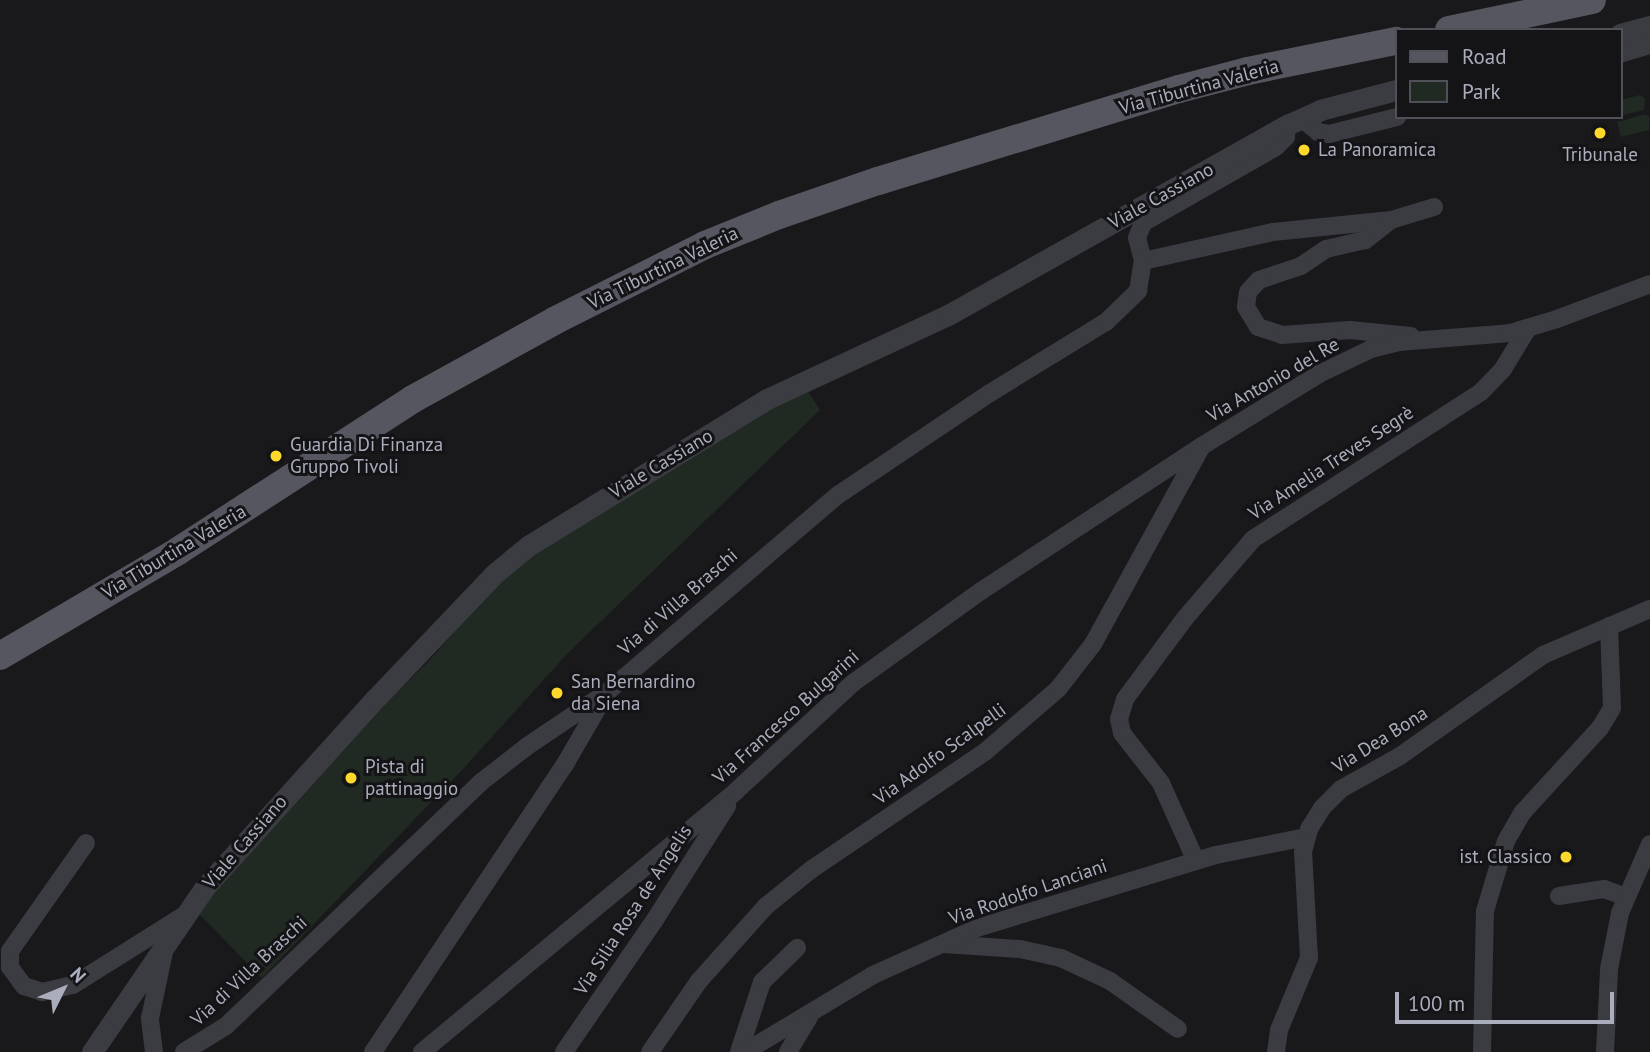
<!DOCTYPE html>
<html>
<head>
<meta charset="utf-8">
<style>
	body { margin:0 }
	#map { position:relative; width:1650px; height:1052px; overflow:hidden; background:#19181b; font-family:"PT Sans",sans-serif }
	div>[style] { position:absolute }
	.green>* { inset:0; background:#202922 }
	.minor>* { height:18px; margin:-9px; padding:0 9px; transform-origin:9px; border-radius:9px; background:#3b3b42 }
	.tertiary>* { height:21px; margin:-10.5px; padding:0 10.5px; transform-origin:10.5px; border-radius:10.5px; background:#3b3b42 }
	.primary>* { height:28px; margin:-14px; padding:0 14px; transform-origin:14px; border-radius:14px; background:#55565f }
	.dots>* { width:19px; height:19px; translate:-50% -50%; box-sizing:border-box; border:4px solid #141316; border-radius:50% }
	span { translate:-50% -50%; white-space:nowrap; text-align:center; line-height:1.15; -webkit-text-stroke:6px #141316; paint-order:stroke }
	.street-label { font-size:19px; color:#aaadbb }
	.poi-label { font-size:19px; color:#aaadbb }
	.left { translate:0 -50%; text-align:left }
	.right { translate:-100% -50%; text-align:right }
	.legend { position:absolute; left:1395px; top:28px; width:228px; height:91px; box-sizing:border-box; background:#141316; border:2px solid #505158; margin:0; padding:9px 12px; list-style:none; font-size:21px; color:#aaadbb }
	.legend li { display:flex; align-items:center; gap:14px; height:35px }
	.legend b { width:35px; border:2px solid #505158 }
	.north { position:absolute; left:28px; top:954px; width:70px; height:70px; -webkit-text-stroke:5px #141316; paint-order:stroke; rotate:47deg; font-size:19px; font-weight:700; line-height:28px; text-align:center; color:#aaadbb }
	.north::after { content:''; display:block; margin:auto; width:24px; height:32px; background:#aaadbb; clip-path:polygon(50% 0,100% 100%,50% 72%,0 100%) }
	.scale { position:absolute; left:1395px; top:992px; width:219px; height:32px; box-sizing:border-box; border:4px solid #aaadbb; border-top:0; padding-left:9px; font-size:21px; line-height:24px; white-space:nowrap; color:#aaadbb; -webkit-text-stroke:5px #141316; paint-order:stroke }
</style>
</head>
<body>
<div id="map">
	<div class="green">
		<div style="clip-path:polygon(1640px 95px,1645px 98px,1644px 110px,1620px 116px,1620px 100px)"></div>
		<div style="clip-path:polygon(1646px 114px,1650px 118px,1649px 130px,1621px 137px,1617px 122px)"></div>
		<div style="clip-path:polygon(806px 388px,820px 410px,568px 653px,463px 769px,262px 978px,196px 911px,347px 740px,428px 662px,512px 566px)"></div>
	</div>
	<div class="minor">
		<div style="left:1620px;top:54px;width:31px;rotate:-17deg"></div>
		<div style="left:1301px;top:118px;width:22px;rotate:39deg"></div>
		<div style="left:1318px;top:132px;width:11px;rotate:10deg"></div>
		<div style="left:1329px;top:134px;width:70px;rotate:-14deg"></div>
		<div style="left:1287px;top:125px;width:12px;rotate:95deg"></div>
		<div style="left:1286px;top:137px;width:14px;rotate:135deg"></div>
		<div style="left:1276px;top:147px;width:153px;rotate:150.3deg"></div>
		<div style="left:1143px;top:223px;width:16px;rotate:112deg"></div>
		<div style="left:1137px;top:238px;width:24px;rotate:75deg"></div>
		<div style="left:1143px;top:261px;width:133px;rotate:-12.6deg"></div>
		<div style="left:1273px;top:232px;width:119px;rotate:-5.8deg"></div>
		<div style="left:1391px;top:220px;width:33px;rotate:142deg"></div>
		<div style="left:1365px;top:240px;width:40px;rotate:167deg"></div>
		<div style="left:1326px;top:249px;width:30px;rotate:146deg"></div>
		<div style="left:1301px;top:266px;width:44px;rotate:161.6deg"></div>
		<div style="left:1259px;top:280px;width:16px;rotate:133deg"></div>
		<div style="left:1248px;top:292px;width:15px;rotate:98deg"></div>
		<div style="left:1246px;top:307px;width:23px;rotate:59deg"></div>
		<div style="left:1258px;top:327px;width:25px;rotate:18deg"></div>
		<div style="left:1282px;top:335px;width:68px;rotate:-4.2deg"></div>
		<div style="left:1350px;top:330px;width:61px;rotate:5.6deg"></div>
		<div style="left:1391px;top:220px;width:45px;rotate:-16.8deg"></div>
		<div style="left:86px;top:843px;width:132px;rotate:125.1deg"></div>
		<div style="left:10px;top:951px;width:16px;rotate:90deg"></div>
		<div style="left:10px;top:967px;width:24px;rotate:54deg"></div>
		<div style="left:24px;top:986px;width:19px;rotate:18deg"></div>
		<div style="left:42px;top:992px;width:32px;rotate:-13deg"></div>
		<div style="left:73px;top:985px;width:130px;rotate:-32.1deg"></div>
		<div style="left:1196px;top:861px;width:85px;rotate:-114.2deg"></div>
		<div style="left:1161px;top:783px;width:63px;rotate:-128deg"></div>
		<div style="left:1122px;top:733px;width:14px;rotate:-102deg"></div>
		<div style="left:1119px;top:719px;width:21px;rotate:-73deg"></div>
		<div style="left:1125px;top:699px;width:102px;rotate:-53.4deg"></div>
		<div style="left:1186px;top:617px;width:103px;rotate:-49.3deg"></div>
		<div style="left:1253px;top:539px;width:271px;rotate:-32.8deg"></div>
		<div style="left:1481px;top:392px;width:32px;rotate:-46deg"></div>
		<div style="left:1503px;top:369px;width:48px;rotate:-58.6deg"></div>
		<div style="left:1559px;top:896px;width:46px;rotate:-8.8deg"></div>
		<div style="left:1604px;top:889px;width:23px;rotate:20deg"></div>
		<div style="left:944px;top:944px;width:76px;rotate:3.8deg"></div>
		<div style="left:1020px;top:949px;width:42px;rotate:12.4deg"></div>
		<div style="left:1061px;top:958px;width:54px;rotate:25.1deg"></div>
		<div style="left:1110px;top:981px;width:83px;rotate:35.2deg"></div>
		<div style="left:154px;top:1052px;width:34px;rotate:-97deg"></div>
		<div style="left:150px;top:1018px;width:67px;rotate:-78deg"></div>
		<div style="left:184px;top:1052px;width:49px;rotate:-31.8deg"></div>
		<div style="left:226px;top:1026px;width:352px;rotate:-43.7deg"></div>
		<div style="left:480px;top:783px;width:58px;rotate:-38deg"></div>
		<div style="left:526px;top:747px;width:97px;rotate:-34deg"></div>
		<div style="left:606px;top:693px;width:305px;rotate:-40.5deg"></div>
		<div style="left:838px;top:495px;width:183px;rotate:-33.9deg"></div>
		<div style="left:990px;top:393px;width:136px;rotate:-31.5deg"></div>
		<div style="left:1106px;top:322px;width:45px;rotate:-44.1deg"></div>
		<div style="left:1138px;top:291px;width:30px;rotate:-81deg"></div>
		<div style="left:373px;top:1052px;width:344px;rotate:-56.3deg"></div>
		<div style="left:564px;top:766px;width:80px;rotate:-59.9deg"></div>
		<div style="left:422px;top:1052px;width:408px;rotate:-39.7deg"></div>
		<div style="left:736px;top:791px;width:159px;rotate:-42.7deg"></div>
		<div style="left:853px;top:683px;width:158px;rotate:-35.7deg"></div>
		<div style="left:981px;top:591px;width:264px;rotate:-33.3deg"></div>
		<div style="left:1202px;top:446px;width:137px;rotate:-31.6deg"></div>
		<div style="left:1319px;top:374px;width:58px;rotate:-25.7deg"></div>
		<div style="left:1371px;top:349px;width:29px;rotate:-14deg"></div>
		<div style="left:1399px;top:342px;width:111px;rotate:-4.6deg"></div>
		<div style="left:1510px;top:333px;width:49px;rotate:-16.6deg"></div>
		<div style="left:1557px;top:319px;width:99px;rotate:-20.6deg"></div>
		<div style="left:564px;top:1052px;width:163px;rotate:-55.5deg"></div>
		<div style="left:656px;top:918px;width:133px;rotate:-57.6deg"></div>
		<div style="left:650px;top:1052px;width:86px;rotate:-55.4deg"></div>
		<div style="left:699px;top:981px;width:101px;rotate:-48.2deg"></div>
		<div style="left:766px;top:906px;width:59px;rotate:-38.8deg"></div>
		<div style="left:812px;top:869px;width:210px;rotate:-34.1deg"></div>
		<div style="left:986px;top:751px;width:95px;rotate:-40.7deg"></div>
		<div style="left:1058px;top:689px;width:57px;rotate:-52.1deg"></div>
		<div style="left:1093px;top:644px;width:222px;rotate:-61.2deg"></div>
		<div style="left:739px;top:1052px;width:74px;rotate:-71.8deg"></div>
		<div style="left:762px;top:982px;width:49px;rotate:-44.2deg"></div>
		<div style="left:745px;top:1052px;width:149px;rotate:-31deg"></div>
		<div style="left:873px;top:975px;width:114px;rotate:-24.3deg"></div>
		<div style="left:977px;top:928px;width:250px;rotate:-17deg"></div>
		<div style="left:1216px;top:855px;width:92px;rotate:-11.3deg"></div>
		<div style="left:788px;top:1052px;width:41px;rotate:-59deg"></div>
		<div style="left:1276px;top:1052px;width:22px;rotate:-82deg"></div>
		<div style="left:1279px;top:1030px;width:78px;rotate:-67.4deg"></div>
		<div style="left:1309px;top:958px;width:106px;rotate:-93.2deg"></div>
		<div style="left:1303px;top:852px;width:24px;rotate:-75deg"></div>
		<div style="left:1309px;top:829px;width:25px;rotate:-58deg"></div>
		<div style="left:1322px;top:808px;width:27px;rotate:-45deg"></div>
		<div style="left:1341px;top:789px;width:68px;rotate:-29.2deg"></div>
		<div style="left:1400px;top:756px;width:175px;rotate:-35.2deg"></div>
		<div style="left:1543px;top:655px;width:116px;rotate:-23.3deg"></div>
		<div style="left:1482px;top:1052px;width:141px;rotate:-88.8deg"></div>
		<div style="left:1485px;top:911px;width:73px;rotate:-73.3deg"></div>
		<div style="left:1506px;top:841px;width:34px;rotate:-60deg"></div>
		<div style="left:1523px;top:812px;width:114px;rotate:-47.5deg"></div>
		<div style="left:1600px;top:728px;width:23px;rotate:-59deg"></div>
		<div style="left:1612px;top:708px;width:82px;rotate:-92.1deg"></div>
		<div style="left:1605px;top:1052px;width:83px;rotate:-87.2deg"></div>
		<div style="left:1609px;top:969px;width:57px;rotate:-78.9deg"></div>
		<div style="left:1620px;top:913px;width:75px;rotate:-66.5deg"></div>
	</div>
	<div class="tertiary">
		<div style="left:1620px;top:34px;width:31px;rotate:-15deg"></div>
		<div style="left:92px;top:1052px;width:200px;rotate:-55.6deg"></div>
		<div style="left:205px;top:887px;width:255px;rotate:-47.9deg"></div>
		<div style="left:376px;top:698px;width:171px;rotate:-46.4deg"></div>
		<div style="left:494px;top:574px;width:44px;rotate:-39.5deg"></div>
		<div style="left:528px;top:546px;width:281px;rotate:-31.6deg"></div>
		<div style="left:767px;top:399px;width:200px;rotate:-24.9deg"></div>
		<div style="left:948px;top:315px;width:389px;rotate:-29.3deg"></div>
		<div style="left:1287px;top:125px;width:36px;rotate:-24deg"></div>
		<div style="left:1320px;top:110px;width:79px;rotate:-14.7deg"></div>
	</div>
	<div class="primary">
		<div style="left:1449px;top:30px;width:146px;rotate:-11.8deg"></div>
		<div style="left:0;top:656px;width:207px;rotate:-30.5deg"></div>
		<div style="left:178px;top:551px;width:280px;rotate:-32.9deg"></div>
		<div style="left:413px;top:399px;width:163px;rotate:-28.9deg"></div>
		<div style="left:556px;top:320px;width:167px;rotate:-26.7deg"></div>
		<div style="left:705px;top:245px;width:80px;rotate:-22.1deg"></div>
		<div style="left:779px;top:215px;width:105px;rotate:-19deg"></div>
		<div style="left:878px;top:181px;width:315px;rotate:-17deg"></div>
		<div style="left:1179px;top:89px;width:71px;rotate:-14.6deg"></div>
		<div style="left:1248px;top:71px;width:151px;rotate:-11.5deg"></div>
	</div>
	<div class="dots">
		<div style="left:1600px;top:133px;background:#ffd82c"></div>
		<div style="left:1304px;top:150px;background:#ffd82c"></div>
		<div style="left:276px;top:456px;background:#ffd82c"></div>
		<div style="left:557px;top:693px;background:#ffd82c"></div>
		<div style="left:351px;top:778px;background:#ffd82c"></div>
		<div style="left:1566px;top:857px;background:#ffd82c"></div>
	</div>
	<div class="street-label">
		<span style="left:1199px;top:87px;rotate:-15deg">Via Tiburtina Valeria</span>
		<span style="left:1161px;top:196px;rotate:-29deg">Viale Cassiano</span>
		<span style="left:663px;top:268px;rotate:-26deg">Via Tiburtina Valeria</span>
		<span style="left:1273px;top:380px;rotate:-30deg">Via Antonio del Re</span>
		<span style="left:1331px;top:463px;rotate:-33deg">Via Amelia Treves Segrè</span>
		<span style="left:661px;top:464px;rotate:-31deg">Viale Cassiano</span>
		<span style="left:174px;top:552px;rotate:-31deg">Via Tiburtina Valeria</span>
		<span style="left:678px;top:602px;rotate:-41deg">Via di Villa Braschi</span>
		<span style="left:786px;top:717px;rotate:-42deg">Via Francesco Bulgarini</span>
		<span style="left:1380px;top:740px;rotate:-32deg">Via Dea Bona</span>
		<span style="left:940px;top:754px;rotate:-36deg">Via Adolfo Scalpelli</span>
		<span style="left:245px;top:842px;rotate:-49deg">Viale Cassiano</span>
		<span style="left:1028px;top:892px;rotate:-19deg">Via Rodolfo Lanciani</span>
		<span style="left:633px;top:910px;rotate:-57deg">Via Silia Rosa de Angelis</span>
		<span style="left:249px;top:971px;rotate:-43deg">Via di Villa Braschi</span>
	</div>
	<div class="poi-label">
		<span class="left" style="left:1318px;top:150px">La Panoramica</span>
		<span style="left:1600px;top:155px">Tribunale</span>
		<span class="left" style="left:290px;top:456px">Guardia Di Finanza<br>Gruppo Tivoli</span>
		<span class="left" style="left:571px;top:693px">San Bernardino<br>da Siena</span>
		<span class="left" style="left:365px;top:778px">Pista di<br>pattinaggio</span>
		<span class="right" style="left:1552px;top:857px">ist. Classico</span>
	</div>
	<ul class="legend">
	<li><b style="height:9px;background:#55565f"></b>Road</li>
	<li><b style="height:19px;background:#202922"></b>Park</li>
	</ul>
	<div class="north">N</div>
	<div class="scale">100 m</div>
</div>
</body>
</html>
